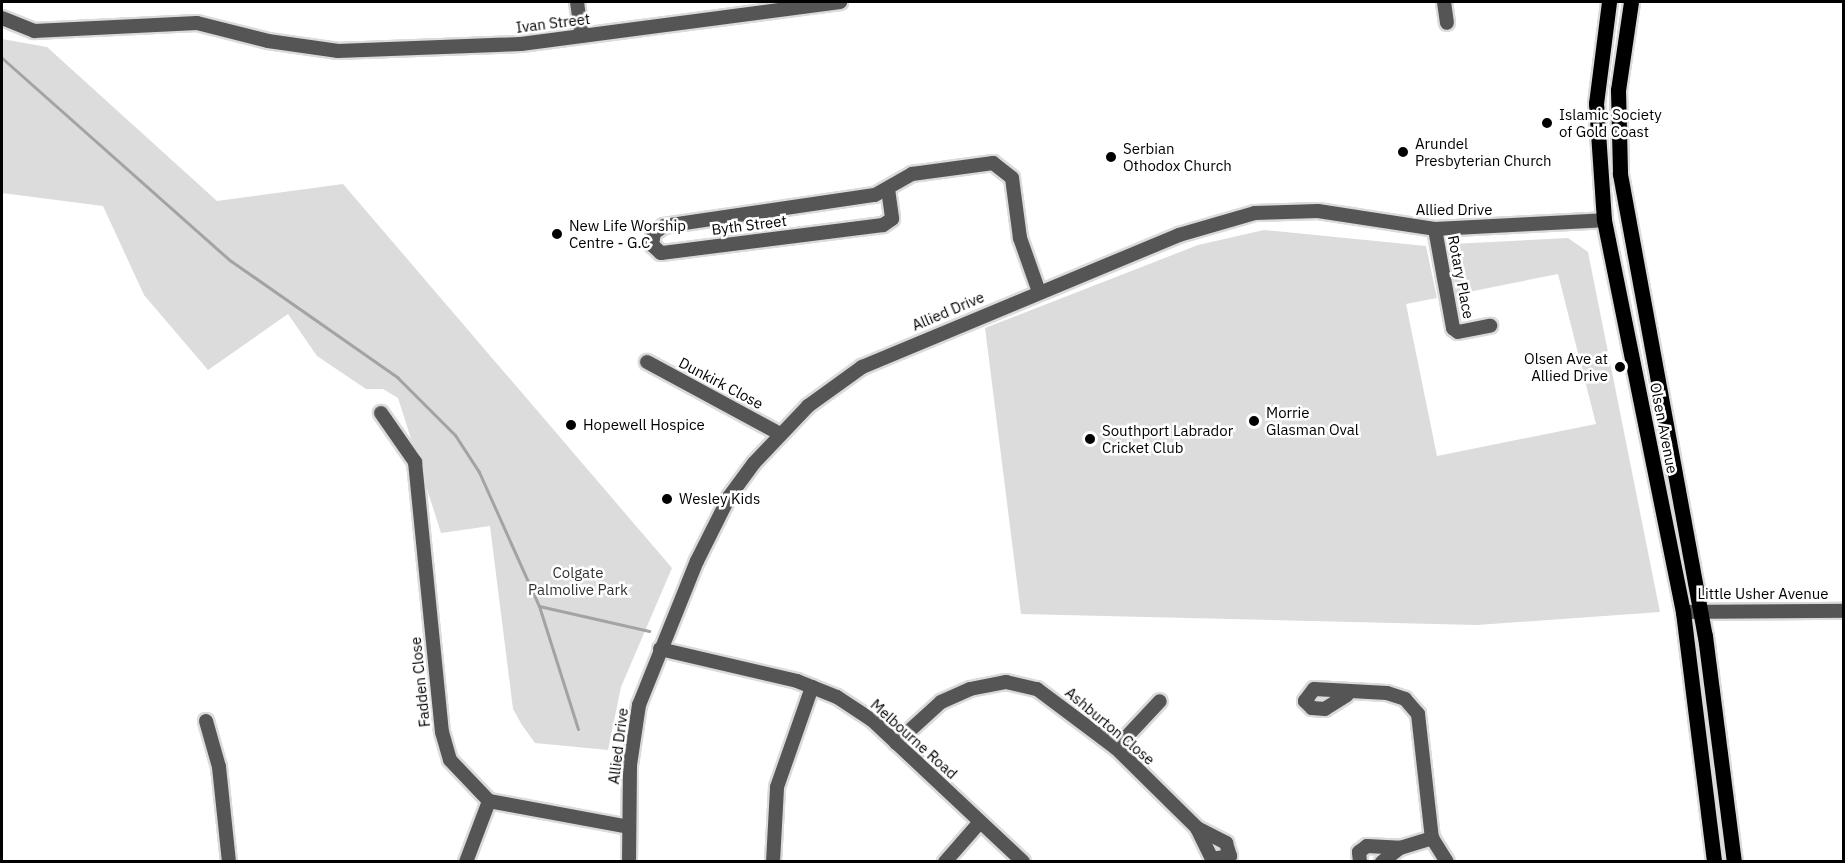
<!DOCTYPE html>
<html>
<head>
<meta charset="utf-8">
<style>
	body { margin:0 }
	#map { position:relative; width:1845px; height:863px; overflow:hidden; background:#fff; font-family:"IBM Plex Sans",sans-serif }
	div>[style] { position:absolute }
	.green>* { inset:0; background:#dcdcdc }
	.stream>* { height:3px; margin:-1.5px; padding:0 1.5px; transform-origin:1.5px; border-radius:1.5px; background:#a3a3a3 }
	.roads { filter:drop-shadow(2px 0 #dbdbdb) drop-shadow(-2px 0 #dbdbdb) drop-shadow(0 2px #dbdbdb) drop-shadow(0 -2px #dbdbdb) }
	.minor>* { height:14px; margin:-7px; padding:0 7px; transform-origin:7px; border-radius:7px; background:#555 }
	.major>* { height:15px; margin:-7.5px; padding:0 7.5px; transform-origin:7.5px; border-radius:7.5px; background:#000 }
	.dots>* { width:16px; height:16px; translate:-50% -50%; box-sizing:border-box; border:3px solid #fff; border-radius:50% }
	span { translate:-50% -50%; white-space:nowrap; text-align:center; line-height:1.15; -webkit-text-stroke:5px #fff; paint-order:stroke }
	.street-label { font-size:15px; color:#000 }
	.poi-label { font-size:15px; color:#000 }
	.left { translate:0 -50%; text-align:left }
	.right { translate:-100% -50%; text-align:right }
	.park-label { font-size:15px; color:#333 }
	.frame { position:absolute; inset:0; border:3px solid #000; pointer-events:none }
</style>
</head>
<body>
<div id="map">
	<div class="green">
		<div style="clip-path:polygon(2px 39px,47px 47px,217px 201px,343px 184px,672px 568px,621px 687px,608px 750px,535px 743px,522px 725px,513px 709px,490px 526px,441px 533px,398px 398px,383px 389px,366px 389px,317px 356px,288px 314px,208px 370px,144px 295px,103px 206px,2px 193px)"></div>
		<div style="clip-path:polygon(1264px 230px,1426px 246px,1437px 298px,1406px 304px,1437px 456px,1596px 424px,1558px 274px,1453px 295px,1445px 252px,1451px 244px,1568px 238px,1588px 252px,1660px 612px,1477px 625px,1021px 614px,985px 328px,1198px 245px)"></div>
	</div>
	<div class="stream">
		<div style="left:2px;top:58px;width:306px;rotate:41.6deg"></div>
		<div style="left:231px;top:261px;width:203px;rotate:34.9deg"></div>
		<div style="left:397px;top:377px;width:82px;rotate:45deg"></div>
		<div style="left:455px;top:435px;width:44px;rotate:57deg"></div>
		<div style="left:479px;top:472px;width:147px;rotate:65.9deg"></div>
		<div style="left:539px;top:606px;width:113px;rotate:12.8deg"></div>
		<div style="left:539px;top:606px;width:129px;rotate:72.4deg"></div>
	</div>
	<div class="roads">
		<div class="minor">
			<div style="left:577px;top:2px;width:34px;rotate:82deg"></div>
			<div style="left:1444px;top:2px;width:21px;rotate:82deg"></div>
			<div style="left:2px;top:18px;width:35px;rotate:22deg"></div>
			<div style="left:34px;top:31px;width:163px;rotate:-2.8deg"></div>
			<div style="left:197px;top:23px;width:73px;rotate:14.2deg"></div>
			<div style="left:268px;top:41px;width:71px;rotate:8.1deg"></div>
			<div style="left:338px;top:51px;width:183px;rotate:-2.2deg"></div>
			<div style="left:521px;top:44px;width:322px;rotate:-7.5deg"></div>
			<div style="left:888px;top:189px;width:30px;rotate:82deg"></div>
			<div style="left:892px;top:219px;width:11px;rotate:146deg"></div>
			<div style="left:883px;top:225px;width:224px;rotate:172.8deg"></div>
			<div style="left:661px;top:253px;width:12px;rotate:-138deg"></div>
			<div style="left:652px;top:245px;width:12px;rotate:-81deg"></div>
			<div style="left:654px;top:233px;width:12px;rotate:-35deg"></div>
			<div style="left:664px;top:226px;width:213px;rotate:-8.4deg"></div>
			<div style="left:875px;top:195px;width:43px;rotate:-29.6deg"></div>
			<div style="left:912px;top:174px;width:82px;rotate:-7.7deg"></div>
			<div style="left:993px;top:163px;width:24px;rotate:38deg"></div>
			<div style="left:1012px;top:178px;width:61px;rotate:82.4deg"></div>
			<div style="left:1020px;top:238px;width:57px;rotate:70.6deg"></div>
			<div style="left:1435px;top:229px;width:101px;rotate:79.7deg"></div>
			<div style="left:1453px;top:328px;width:6px;rotate:39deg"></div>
			<div style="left:1458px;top:332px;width:33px;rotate:-11deg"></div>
			<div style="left:647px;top:362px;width:151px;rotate:28.4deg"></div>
			<div style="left:381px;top:413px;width:60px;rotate:55.2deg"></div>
			<div style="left:415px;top:462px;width:271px;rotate:84.3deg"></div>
			<div style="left:442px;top:732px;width:29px;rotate:74deg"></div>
			<div style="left:450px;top:760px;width:57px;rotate:46.4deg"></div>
			<div style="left:489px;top:801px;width:142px;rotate:10.5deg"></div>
			<div style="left:1683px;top:612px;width:161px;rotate:-0.4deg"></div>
			<div style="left:660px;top:649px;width:141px;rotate:13.1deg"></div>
			<div style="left:797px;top:681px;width:43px;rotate:21.8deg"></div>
			<div style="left:837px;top:697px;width:42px;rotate:33.3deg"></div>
			<div style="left:872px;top:720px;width:207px;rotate:43.2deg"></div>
			<div style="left:1347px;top:695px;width:26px;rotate:148deg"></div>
			<div style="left:1325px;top:709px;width:13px;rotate:-176deg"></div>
			<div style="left:1312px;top:708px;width:10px;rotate:-135deg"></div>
			<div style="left:1305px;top:701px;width:15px;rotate:-53deg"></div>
			<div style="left:1314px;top:689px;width:73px;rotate:3.1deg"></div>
			<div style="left:1387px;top:693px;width:19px;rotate:18deg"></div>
			<div style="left:1405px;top:699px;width:20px;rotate:49deg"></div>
			<div style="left:1418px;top:714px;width:125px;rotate:83.6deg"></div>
			<div style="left:1432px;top:838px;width:28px;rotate:58deg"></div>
			<div style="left:206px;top:721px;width:48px;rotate:74.2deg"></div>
			<div style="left:219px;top:767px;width:96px;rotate:84deg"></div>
			<div style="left:896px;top:743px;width:61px;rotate:-42.3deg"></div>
			<div style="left:941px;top:702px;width:32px;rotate:-24deg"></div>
			<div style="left:970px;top:689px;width:37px;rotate:-11deg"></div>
			<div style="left:1006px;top:682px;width:32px;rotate:13deg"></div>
			<div style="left:1037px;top:689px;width:99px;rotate:36.8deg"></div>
			<div style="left:1116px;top:748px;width:114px;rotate:44.6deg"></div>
			<div style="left:1197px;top:828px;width:33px;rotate:27deg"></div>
			<div style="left:1226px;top:843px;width:14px;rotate:73deg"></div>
			<div style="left:1230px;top:856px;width:18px;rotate:171deg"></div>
			<div style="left:1212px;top:859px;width:34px;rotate:-116deg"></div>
			<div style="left:1116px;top:748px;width:64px;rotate:-46.9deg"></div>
			<div style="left:466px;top:862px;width:65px;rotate:-69.3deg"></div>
			<div style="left:629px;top:862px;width:97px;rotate:-89.4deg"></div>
			<div style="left:630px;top:765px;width:61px;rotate:-81.5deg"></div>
			<div style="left:639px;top:705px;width:155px;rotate:-68.1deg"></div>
			<div style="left:697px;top:561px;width:72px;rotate:-63.4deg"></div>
			<div style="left:729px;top:497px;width:42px;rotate:-53.7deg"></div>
			<div style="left:754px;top:463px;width:79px;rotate:-46.5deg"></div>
			<div style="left:808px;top:406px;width:67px;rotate:-35.8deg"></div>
			<div style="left:862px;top:367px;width:343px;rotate:-22.6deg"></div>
			<div style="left:1179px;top:235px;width:79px;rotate:-16.1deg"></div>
			<div style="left:1255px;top:213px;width:63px;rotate:-1.8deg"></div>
			<div style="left:1318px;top:211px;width:118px;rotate:8.7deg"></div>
			<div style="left:1435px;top:229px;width:169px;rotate:-3deg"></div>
			<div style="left:773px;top:862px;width:75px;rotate:-86.9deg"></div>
			<div style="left:777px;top:787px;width:106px;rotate:-70.7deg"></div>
			<div style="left:945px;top:862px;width:53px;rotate:-48.8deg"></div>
			<div style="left:1360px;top:862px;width:10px;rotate:-96deg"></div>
			<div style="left:1359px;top:852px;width:10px;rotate:-37deg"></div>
			<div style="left:1367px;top:846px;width:33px;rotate:3deg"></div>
			<div style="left:1400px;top:848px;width:34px;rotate:-17deg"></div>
			<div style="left:1382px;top:862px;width:23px;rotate:-38deg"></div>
		</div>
		<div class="major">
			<div style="left:1609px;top:2px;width:102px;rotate:97.3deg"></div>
			<div style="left:1596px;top:103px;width:117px;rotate:86.1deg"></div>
			<div style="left:1604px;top:220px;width:400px;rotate:78.6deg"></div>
			<div style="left:1683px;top:612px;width:252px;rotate:82.9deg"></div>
			<div style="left:1631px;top:2px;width:89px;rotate:98.4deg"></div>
			<div style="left:1618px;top:90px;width:84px;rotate:88.6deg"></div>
			<div style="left:1620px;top:174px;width:470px;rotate:79.6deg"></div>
			<div style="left:1705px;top:636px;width:228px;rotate:82.7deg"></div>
		</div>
	</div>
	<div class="dots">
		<div style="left:1547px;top:123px;background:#000"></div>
		<div style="left:1403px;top:152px;background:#000"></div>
		<div style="left:1111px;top:157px;background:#000"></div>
		<div style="left:557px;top:234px;background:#000"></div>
		<div style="left:1620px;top:367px;background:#000"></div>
		<div style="left:1254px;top:421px;background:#000"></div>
		<div style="left:571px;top:425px;background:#000"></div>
		<div style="left:1090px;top:439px;background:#000"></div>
		<div style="left:667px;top:499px;background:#000"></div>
	</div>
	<div class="street-label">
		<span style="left:553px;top:23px;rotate:-7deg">Ivan Street</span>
		<span style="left:1454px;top:210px">Allied Drive</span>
		<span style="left:749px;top:225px;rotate:-7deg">Byth Street</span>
		<span style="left:1461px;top:277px;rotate:79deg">Rotary Place</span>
		<span style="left:948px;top:311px;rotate:-23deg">Allied Drive</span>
		<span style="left:721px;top:383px;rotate:28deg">Dunkirk Close</span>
		<span style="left:1664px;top:428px;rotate:79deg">Olsen Avenue</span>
		<span style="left:1763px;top:594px">Little Usher Avenue</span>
		<span style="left:420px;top:682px;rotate:-96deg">Fadden Close</span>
		<span style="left:1110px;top:726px;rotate:40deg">Ashburton Close</span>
		<span style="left:914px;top:739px;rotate:42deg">Melbourne Road</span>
		<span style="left:618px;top:746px;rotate:-83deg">Allied Drive</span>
	</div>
	<div class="poi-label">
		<span class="left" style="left:1559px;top:123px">Islamic Society<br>of Gold Coast</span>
		<span class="left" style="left:1415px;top:152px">Arundel<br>Presbyterian Church</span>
		<span class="left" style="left:1123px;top:157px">Serbian<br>Othodox Church</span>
		<span class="left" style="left:569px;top:234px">New Life Worship<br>Centre - G.C</span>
		<span class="right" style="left:1608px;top:367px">Olsen Ave at<br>Allied Drive</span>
		<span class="left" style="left:1266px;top:421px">Morrie<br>Glasman Oval</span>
		<span class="left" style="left:583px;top:425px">Hopewell Hospice</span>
		<span class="left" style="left:1102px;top:439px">Southport Labrador<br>Cricket Club</span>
		<span class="left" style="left:679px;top:499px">Wesley Kids</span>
	</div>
	<div class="park-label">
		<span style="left:578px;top:581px">Colgate<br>Palmolive Park</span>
	</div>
	<div class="frame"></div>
</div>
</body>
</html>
